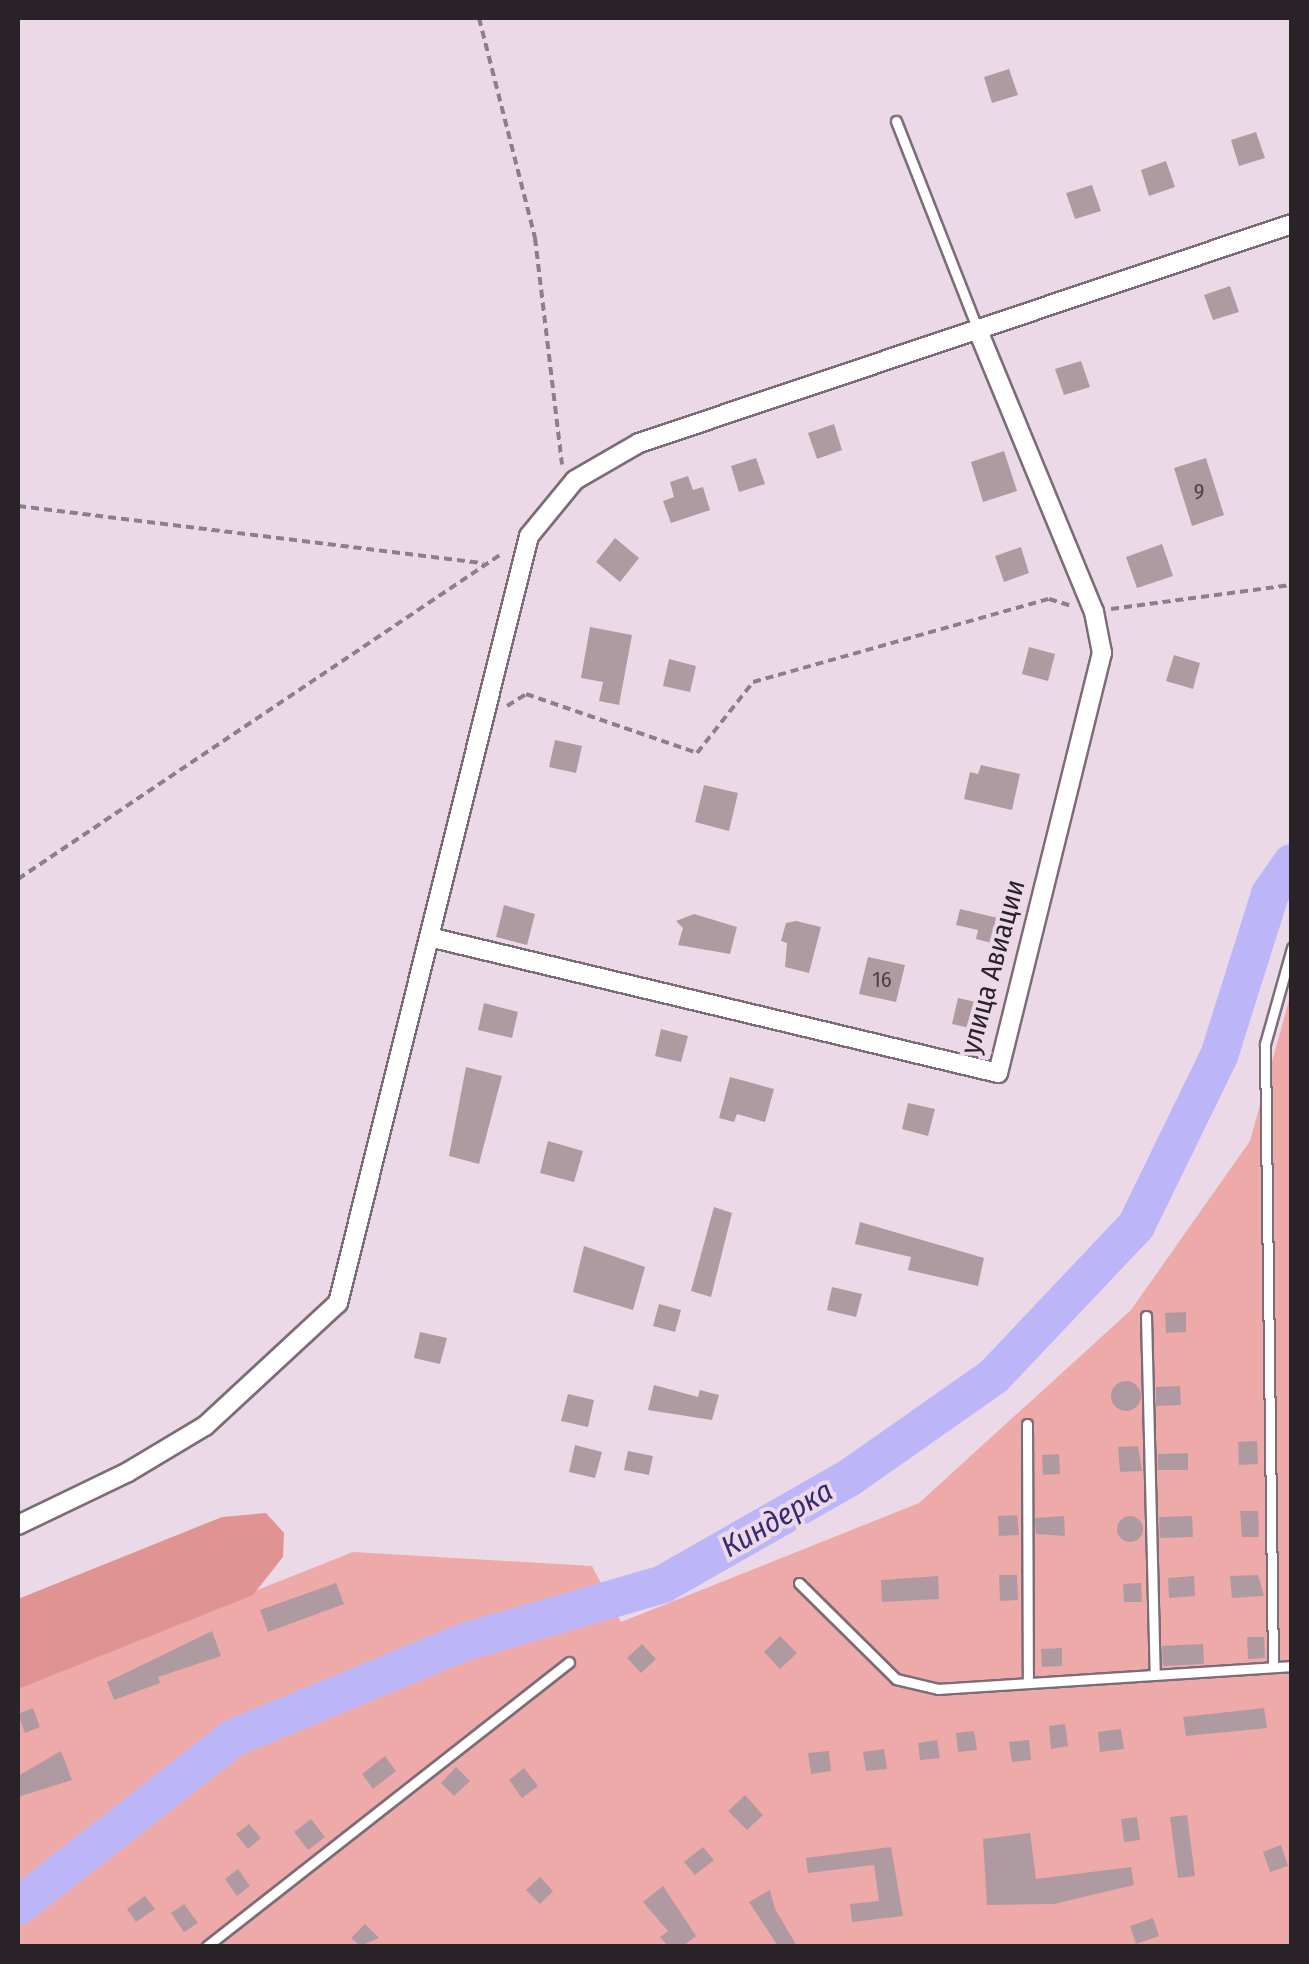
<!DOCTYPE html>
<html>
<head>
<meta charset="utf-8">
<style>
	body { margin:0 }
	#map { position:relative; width:1309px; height:1964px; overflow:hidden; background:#ecd9e7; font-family:"Fira Sans Condensed",sans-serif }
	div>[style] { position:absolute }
	.green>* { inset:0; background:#eeaaa8 }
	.forest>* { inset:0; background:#e09492 }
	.river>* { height:38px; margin:-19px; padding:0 19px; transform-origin:19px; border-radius:19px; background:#bcb6f8 }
	.building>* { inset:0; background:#b09aa1 }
	.round { border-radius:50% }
	.path>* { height:4px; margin-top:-2px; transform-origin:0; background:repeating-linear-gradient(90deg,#8c7f89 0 8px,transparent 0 13px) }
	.roads { filter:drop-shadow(2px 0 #7c6c78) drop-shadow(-2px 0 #7c6c78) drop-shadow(0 2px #7c6c78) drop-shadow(0 -2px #7c6c78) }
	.lane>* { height:9px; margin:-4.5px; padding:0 4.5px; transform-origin:4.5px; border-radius:4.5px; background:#fff }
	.street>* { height:18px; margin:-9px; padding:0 9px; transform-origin:9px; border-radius:9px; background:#fff }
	span { translate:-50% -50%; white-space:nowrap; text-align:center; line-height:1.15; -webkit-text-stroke:8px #ecd9e7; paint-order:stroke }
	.number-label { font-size:22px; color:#4b4046 }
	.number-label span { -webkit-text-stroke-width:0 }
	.street-label { font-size:28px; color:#292227 }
	.water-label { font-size:30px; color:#392873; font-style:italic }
	.frame { position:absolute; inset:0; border:20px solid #292227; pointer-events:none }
</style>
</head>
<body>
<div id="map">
	<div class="green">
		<div style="clip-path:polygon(1291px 993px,1291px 1946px,18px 1946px,18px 1685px,353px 1552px,592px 1566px,621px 1622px,919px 1503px,1131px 1310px,1250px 1141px)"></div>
	</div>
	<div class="forest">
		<div style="clip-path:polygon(266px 1513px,284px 1533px,283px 1557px,253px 1595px,18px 1689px,18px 1599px,222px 1517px)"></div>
	</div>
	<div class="river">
		<div style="left:18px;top:1906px;width:273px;rotate:-38deg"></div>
		<div style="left:233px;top:1738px;width:250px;rotate:-22.6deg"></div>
		<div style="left:464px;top:1642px;width:207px;rotate:-16.2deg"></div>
		<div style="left:663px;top:1584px;width:214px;rotate:-29.7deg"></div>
		<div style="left:849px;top:1478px;width:177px;rotate:-35.1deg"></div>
		<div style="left:994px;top:1376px;width:207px;rotate:-46.6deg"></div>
		<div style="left:1136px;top:1226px;width:189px;rotate:-64deg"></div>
		<div style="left:1219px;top:1056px;width:170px;rotate:-72.5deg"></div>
		<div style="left:1270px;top:894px;width:38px;rotate:-55deg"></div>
	</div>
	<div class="building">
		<div style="clip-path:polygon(1009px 69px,1018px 95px,992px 103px,984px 77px)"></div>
		<div style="clip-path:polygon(1256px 132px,1265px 158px,1239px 166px,1231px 140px)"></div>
		<div style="clip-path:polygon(1166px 161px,1175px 187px,1149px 196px,1141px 170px)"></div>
		<div style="clip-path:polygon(1092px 185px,1101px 211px,1075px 219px,1066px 193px)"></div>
		<div style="clip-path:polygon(1230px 286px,1239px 312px,1213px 320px,1204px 295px)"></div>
		<div style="clip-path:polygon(1081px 361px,1090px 387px,1064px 395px,1055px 369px)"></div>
		<div style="clip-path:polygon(834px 424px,842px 450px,817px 459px,808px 433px)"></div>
		<div style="clip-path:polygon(1004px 451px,1017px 491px,983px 502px,971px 462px)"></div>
		<div style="clip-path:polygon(756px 458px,765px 484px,739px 492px,731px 466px)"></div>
		<div style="clip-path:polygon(1206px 458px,1224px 515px,1192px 526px,1174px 468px)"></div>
		<div style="clip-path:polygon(688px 476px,693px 490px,703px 487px,710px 510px,671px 523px,663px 501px,674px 497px,670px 482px)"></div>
		<div style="clip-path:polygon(615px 538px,639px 558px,620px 582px,596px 562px)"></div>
		<div style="clip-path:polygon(1162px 544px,1173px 576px,1137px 588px,1126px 557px)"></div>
		<div style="clip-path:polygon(1021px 547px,1029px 573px,1004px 582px,995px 556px)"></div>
		<div style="clip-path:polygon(590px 627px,632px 635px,619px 705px,599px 701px,603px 682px,581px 678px)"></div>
		<div style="clip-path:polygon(1029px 647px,1055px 654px,1048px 681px,1022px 674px)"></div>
		<div style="clip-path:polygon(1174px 655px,1200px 663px,1193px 689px,1166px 681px)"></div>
		<div style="clip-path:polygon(669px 659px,696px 666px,690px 692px,663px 686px)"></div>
		<div style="clip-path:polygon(555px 740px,582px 746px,576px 773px,549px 767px)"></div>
		<div style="clip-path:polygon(981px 765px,1020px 774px,1012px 810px,964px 799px,970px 772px,978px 774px)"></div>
		<div style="clip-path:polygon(704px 785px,738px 793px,729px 831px,695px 822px)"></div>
		<div style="clip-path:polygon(504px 905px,535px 914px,527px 945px,496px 937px)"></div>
		<div style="clip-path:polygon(960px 909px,998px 918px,992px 943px,976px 939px,978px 930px,956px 925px)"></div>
		<div style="clip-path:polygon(694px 914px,737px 927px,730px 954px,678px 945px,683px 928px,676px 921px)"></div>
		<div style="clip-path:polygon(796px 921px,821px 927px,809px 973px,785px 967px,787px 943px,781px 941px,786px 923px)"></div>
		<div style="clip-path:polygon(868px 957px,905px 965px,896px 1002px,859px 994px)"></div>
		<div style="clip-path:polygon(958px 998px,985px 1004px,979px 1030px,952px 1024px)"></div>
		<div style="clip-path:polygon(484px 1003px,518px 1012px,512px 1038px,478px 1030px)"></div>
		<div style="clip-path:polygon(661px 1029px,688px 1036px,681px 1062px,655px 1056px)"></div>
		<div style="clip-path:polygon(466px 1067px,502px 1076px,479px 1164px,449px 1156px)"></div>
		<div style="clip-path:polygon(730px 1077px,774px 1089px,765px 1122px,737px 1114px,734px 1122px,719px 1118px)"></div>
		<div style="clip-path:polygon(908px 1103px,935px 1109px,928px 1136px,902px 1129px)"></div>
		<div style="clip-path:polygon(548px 1141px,583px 1151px,574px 1182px,540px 1173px)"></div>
		<div style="clip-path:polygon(714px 1207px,732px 1213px,711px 1297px,691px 1291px)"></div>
		<div style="clip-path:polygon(860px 1222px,984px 1258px,978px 1286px,908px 1270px,911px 1257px,855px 1244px)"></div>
		<div style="clip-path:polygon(584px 1246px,645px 1267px,633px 1310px,573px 1292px)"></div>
		<div style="clip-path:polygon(832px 1287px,862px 1294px,856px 1317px,827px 1310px)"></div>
		<div style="clip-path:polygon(659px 1304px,681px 1310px,675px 1332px,653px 1326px)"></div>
		<div style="clip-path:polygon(1186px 1312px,1186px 1332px,1166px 1333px,1165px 1313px)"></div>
		<div style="clip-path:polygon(420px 1332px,447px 1338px,440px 1364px,414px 1358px)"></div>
		<div class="round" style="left:1111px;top:1381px;width:30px;height:30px"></div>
		<div style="clip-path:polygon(654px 1385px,698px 1397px,700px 1390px,719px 1395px,712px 1420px,648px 1410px)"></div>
		<div style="clip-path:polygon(1180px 1386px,1181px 1405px,1156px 1406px,1156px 1387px)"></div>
		<div style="clip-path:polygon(568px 1394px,594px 1400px,588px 1427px,561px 1421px)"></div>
		<div style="clip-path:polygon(1257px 1441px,1258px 1464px,1239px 1465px,1238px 1442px)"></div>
		<div style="clip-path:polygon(575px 1445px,602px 1452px,595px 1478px,569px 1472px)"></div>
		<div style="clip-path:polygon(1138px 1446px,1142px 1471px,1120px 1472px,1118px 1447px)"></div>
		<div style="clip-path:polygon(628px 1451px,653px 1456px,649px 1475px,624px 1470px)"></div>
		<div style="clip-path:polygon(1188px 1453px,1188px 1470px,1158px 1470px,1158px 1454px)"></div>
		<div style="clip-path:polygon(1059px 1454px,1060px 1474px,1043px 1475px,1042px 1455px)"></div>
		<div style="clip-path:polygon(1240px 1511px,1258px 1511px,1259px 1537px,1242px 1537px)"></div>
		<div style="clip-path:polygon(1017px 1515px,1019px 1535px,999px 1536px,998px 1516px)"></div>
		<div class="round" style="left:1117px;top:1516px;width:26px;height:26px"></div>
		<div style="clip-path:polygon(1064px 1516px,1065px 1536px,1036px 1534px,1035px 1518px)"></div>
		<div style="clip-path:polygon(1192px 1516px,1193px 1537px,1160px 1538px,1159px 1517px)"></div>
		<div style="clip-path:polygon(999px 1575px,1017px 1575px,1018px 1600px,1000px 1601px)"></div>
		<div style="clip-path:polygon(1258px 1575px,1264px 1596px,1232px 1598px,1230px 1576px)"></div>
		<div style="clip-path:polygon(938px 1576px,939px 1599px,882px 1602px,881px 1580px)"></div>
		<div style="clip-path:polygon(1194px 1576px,1195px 1596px,1169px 1598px,1168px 1578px)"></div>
		<div style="clip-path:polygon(336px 1583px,344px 1604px,268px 1632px,260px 1610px)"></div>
		<div style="clip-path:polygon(1141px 1583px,1142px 1602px,1124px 1602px,1123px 1584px)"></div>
		<div style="clip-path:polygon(212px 1631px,221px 1656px,158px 1677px,160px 1683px,114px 1700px,107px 1682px)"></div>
		<div style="clip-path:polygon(780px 1636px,797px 1653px,780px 1669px,764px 1652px)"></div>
		<div style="clip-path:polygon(1247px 1637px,1264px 1637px,1265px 1658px,1248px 1659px)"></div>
		<div style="clip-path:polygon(642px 1644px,656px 1659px,641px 1673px,627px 1658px)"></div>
		<div style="clip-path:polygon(1203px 1644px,1204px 1664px,1163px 1666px,1162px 1646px)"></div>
		<div style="clip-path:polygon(1062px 1648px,1062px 1666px,1042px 1667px,1041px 1649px)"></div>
		<div style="clip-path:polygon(33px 1708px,40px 1727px,25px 1733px,18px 1714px)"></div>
		<div style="clip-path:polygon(1264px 1708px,1267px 1728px,1186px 1736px,1183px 1717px)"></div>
		<div style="clip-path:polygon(1065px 1724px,1068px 1746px,1051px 1749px,1049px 1726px)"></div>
		<div style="clip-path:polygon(1121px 1729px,1124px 1749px,1100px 1752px,1098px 1732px)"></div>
		<div style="clip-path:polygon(974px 1731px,977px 1750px,958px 1752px,956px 1733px)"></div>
		<div style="clip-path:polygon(937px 1740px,940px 1758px,920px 1760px,918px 1743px)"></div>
		<div style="clip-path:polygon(1029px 1740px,1031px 1760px,1012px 1762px,1009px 1742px)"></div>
		<div style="clip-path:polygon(884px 1749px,887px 1769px,866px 1771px,863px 1752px)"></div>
		<div style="clip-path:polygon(61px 1751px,72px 1780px,18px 1797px,18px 1776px)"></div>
		<div style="clip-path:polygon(829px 1751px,831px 1771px,811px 1774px,808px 1753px)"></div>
		<div style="clip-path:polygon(385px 1756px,396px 1771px,373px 1789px,362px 1774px)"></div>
		<div style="clip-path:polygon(456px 1767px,470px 1781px,454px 1796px,441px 1783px)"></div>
		<div style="clip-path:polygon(524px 1768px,538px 1786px,522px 1798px,509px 1780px)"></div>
		<div style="clip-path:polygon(745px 1795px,763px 1815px,747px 1830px,728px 1811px)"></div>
		<div style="clip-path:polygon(1187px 1815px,1195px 1876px,1178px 1878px,1170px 1817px)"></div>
		<div style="clip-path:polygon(1137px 1817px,1140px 1840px,1124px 1842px,1121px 1819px)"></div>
		<div style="clip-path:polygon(311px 1819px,325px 1837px,308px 1850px,294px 1832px)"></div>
		<div style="clip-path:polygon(249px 1824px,261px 1838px,248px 1849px,236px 1834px)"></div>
		<div style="clip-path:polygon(1030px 1833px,1036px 1879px,1131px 1867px,1134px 1885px,1054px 1904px,987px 1905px,983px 1839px)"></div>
		<div style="clip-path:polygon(1281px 1845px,1288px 1866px,1270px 1872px,1263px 1852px)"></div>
		<div style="clip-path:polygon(703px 1847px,714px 1860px,695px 1875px,684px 1862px)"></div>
		<div style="clip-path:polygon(891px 1847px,903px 1916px,852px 1922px,850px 1904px,879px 1901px,874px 1865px,808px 1873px,806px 1858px)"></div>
		<div style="clip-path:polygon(238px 1869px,250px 1886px,237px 1896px,225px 1879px)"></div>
		<div style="clip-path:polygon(540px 1877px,553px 1891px,540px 1904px,526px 1890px)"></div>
		<div style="clip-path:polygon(663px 1886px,696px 1936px,683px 1946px,668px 1946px,660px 1937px,668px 1931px,643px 1902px)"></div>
		<div style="clip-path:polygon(770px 1890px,775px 1909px,797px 1946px,778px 1946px,749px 1902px)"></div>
		<div style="clip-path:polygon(145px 1896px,155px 1909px,136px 1922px,127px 1909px)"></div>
		<div style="clip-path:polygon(184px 1904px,198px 1923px,184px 1932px,171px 1913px)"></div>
		<div style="clip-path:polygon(1153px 1918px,1159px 1936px,1136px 1944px,1130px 1926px)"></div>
		<div style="clip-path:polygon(365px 1924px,379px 1938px,360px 1946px,351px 1938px)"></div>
	</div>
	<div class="path">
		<div style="left:479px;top:18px;width:227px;rotate:75.7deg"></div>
		<div style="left:535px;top:238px;width:228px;rotate:83.2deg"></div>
		<div style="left:18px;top:506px;width:469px;rotate:7deg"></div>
		<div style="left:1111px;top:609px;width:183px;rotate:-7.6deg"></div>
		<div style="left:507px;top:706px;width:22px;rotate:-32deg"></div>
		<div style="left:526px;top:694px;width:181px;rotate:19deg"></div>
		<div style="left:697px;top:753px;width:90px;rotate:-51.7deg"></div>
		<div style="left:753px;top:682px;width:307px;rotate:-15.7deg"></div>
		<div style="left:1049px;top:599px;width:24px;rotate:17deg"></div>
		<div style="left:18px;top:879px;width:584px;rotate:-33.91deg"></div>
	</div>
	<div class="roads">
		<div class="lane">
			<div style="left:896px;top:121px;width:222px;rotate:68.6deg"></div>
			<div style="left:1146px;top:1316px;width:359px;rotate:88.6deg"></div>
			<div style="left:1027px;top:1424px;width:259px;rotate:89.8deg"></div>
			<div style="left:799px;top:1583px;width:136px;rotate:44.7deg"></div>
			<div style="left:896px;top:1679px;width:43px;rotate:13.4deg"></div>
			<div style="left:938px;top:1689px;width:355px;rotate:-3.7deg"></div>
			<div style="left:1273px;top:1667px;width:623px;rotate:-90.74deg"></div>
			<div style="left:1265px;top:1044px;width:100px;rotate:-74.3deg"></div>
			<div style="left:207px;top:1946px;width:460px;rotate:-38.1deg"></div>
		</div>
		<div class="street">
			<div style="left:429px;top:937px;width:585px;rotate:13.44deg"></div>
			<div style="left:998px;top:1073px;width:433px;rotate:-76.1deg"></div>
			<div style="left:1102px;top:653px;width:42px;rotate:-101deg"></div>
			<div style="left:1094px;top:612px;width:307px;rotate:-112.4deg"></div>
			<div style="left:18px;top:1525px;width:122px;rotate:-25.7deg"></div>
			<div style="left:128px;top:1472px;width:90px;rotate:-30.9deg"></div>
			<div style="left:205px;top:1426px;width:181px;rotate:-42.8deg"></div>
			<div style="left:338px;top:1303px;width:790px;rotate:-76.02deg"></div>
			<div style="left:529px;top:536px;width:72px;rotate:-50.6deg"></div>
			<div style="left:575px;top:480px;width:74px;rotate:-30deg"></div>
			<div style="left:639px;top:443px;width:689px;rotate:-18.54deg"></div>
		</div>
	</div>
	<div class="number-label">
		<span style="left:1199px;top:492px">9</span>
		<span style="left:882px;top:980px">16</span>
	</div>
	<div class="street-label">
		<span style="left:993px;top:967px;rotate:-75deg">улица Авиации</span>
	</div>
	<div class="water-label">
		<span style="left:777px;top:1519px;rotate:-30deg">Киндерка</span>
	</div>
	<div class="frame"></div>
</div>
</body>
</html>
